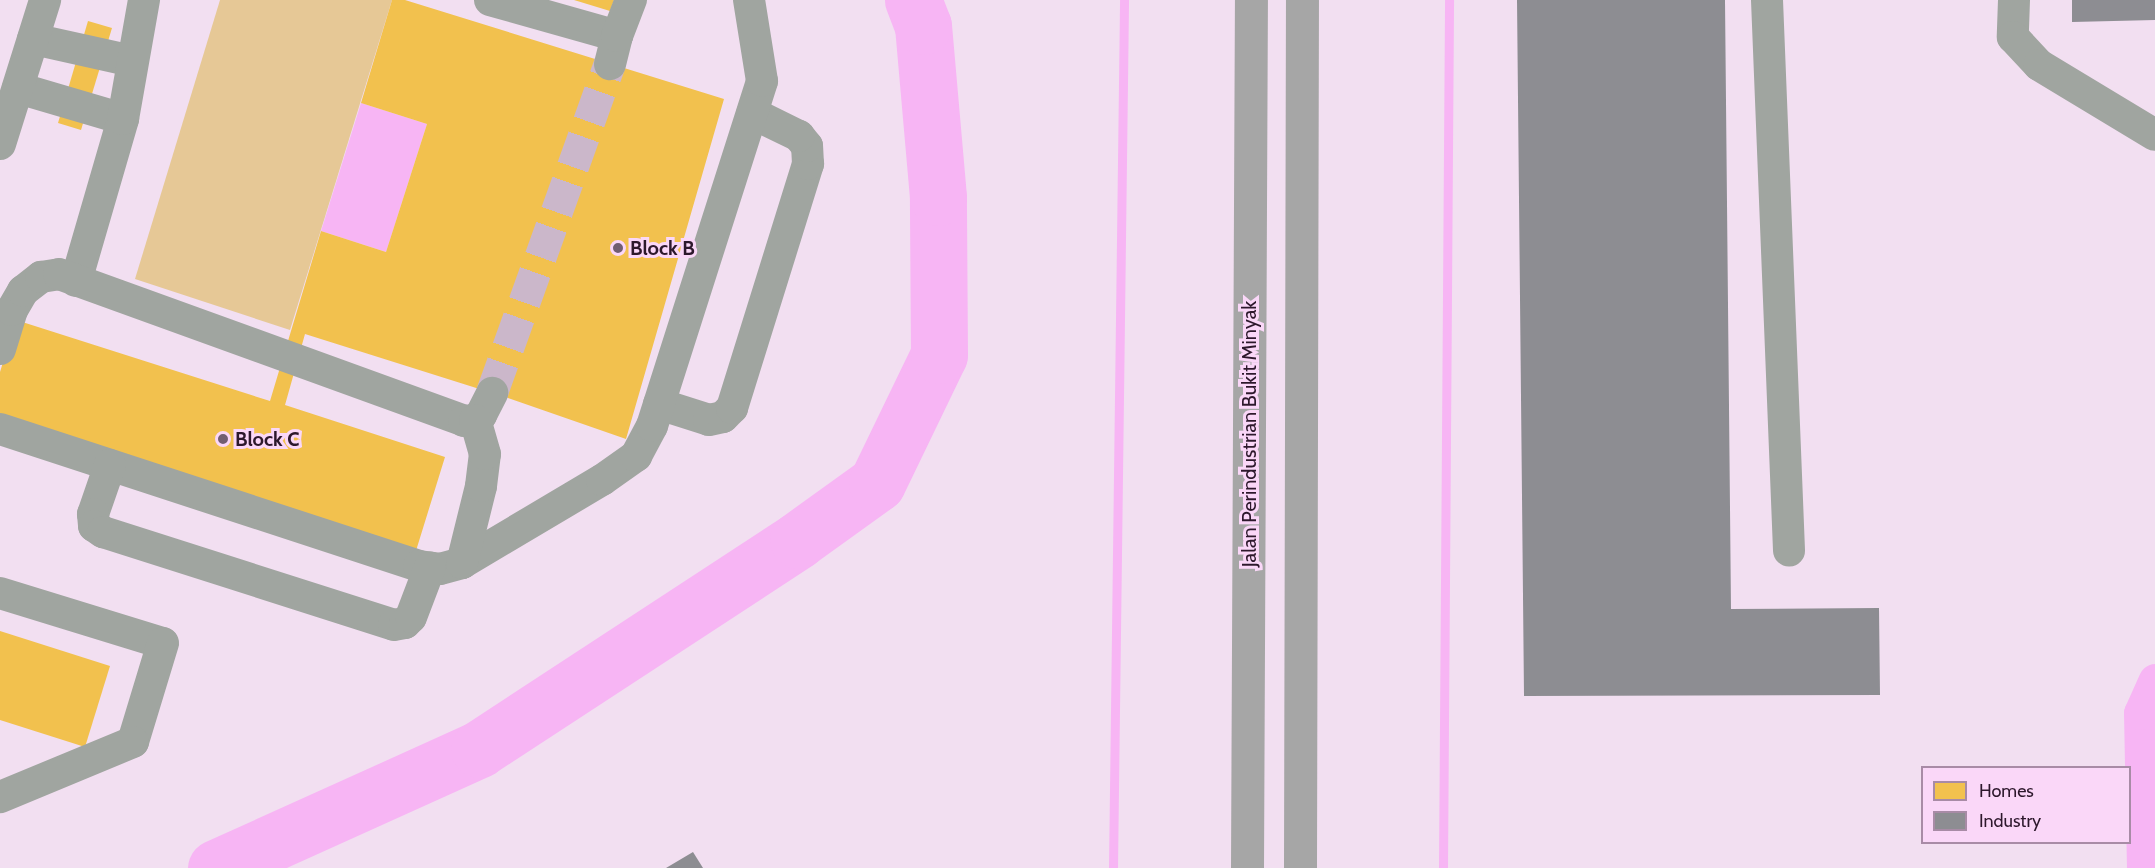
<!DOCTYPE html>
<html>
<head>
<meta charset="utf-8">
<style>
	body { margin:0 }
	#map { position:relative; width:2155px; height:868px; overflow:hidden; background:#f2dff1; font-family:Cabin,sans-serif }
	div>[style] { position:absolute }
	.green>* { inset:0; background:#e6c896 }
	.water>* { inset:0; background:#f7b5f4 }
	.homes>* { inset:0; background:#f2c14e }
	.industry>* { inset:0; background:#8d8d92 }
	.stream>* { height:9px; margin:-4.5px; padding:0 4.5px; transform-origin:4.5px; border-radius:4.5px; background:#f7b5f4 }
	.canal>* { height:33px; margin:-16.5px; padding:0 16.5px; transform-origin:16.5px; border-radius:16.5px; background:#f7b5f4 }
	.river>* { height:57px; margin:-28.5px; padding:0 28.5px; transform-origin:28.5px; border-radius:28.5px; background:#f7b5f4 }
	.minor-tunnel>* { height:32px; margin-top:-16px; transform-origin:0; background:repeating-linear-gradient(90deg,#cbb7ca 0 32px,transparent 0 48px) }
	.minor>* { height:32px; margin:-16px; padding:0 16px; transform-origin:16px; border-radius:16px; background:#a0a5a0 }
	.major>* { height:33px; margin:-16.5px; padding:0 16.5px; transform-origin:16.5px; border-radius:16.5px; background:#a6a6a6 }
	.dots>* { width:16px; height:16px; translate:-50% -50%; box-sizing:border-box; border:3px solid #fad7f8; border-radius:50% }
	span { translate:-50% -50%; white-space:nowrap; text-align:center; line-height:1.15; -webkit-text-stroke:6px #fad7f8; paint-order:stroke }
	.poi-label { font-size:20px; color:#2d182c; font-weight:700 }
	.left { translate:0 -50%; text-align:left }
	.street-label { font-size:20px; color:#2d182c }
	.legend { position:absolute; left:1921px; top:766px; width:210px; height:78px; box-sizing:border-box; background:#fad7f8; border:2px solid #a88ba6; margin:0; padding:8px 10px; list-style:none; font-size:18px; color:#2d182c }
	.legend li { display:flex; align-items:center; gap:12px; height:30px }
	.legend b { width:30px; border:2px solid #a88ba6 }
</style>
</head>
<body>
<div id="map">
	<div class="green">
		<div style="clip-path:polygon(220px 0,392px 0,290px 330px,135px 279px)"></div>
	</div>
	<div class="water">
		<div style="clip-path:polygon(361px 103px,427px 124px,386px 252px,321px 231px)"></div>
	</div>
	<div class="homes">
		<div style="clip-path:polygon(392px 0,405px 0,724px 99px,626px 439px,508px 398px,305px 334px,285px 405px,445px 457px,415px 554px,0 421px,0 372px,16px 320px,270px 401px,321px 231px,386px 252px,427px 124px,361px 103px)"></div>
		<div style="clip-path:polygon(574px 0,614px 0,610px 11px)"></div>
		<div style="clip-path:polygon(88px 21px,112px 28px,81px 130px,58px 123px)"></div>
		<div style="clip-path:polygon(0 631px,110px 666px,85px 747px,0 720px)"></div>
	</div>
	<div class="industry">
		<div style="clip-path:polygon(1517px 0,1725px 0,1731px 609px,1879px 608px,1880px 695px,1524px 696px)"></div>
		<div style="clip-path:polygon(2072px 0,2155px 0,2155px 20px,2072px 22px)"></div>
		<div style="clip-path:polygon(693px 852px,703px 868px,666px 868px)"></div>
	</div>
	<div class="stream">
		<div style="left:1113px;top:868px;width:868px;rotate:-89.27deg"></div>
		<div style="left:1443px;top:868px;width:868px;rotate:-89.6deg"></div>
	</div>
	<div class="canal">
		<div style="left:2143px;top:868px;width:155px;rotate:-91.1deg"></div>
		<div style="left:2140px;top:713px;width:36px;rotate:-66deg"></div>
	</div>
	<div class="river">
		<div style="left:216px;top:868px;width:289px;rotate:-24.3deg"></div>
		<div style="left:479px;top:749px;width:381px;rotate:-33.2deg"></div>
		<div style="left:798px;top:540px;width:97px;rotate:-35.8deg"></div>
		<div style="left:877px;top:483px;width:142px;rotate:-64.2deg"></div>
		<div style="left:939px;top:355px;width:158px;rotate:-90.4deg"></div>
		<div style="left:938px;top:197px;width:172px;rotate:-95deg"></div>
		<div style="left:923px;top:26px;width:28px;rotate:-111deg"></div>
	</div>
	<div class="minor-tunnel">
		<div style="left:492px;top:393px;width:350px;rotate:-70.3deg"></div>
	</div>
	<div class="minor">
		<div style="left:490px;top:0;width:132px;rotate:15.8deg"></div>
		<div style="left:617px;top:36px;width:29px;rotate:104deg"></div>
		<div style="left:1767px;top:0;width:551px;rotate:87.71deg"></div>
		<div style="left:2014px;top:0;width:37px;rotate:92deg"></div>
		<div style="left:2013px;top:37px;width:38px;rotate:47deg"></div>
		<div style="left:2039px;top:65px;width:135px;rotate:31.1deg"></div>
		<div style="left:617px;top:36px;width:39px;rotate:-69deg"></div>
		<div style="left:33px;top:39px;width:101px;rotate:12.5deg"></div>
		<div style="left:18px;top:88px;width:109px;rotate:16.4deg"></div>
		<div style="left:0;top:144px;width:151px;rotate:-72.6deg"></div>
		<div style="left:76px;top:281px;width:169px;rotate:-73.8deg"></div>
		<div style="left:123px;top:119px;width:121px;rotate:-80deg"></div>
		<div style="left:0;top:349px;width:41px;rotate:-72.9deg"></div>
		<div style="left:12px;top:310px;width:22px;rotate:-60deg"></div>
		<div style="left:23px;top:291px;width:23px;rotate:-38deg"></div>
		<div style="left:41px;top:277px;width:18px;rotate:-9deg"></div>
		<div style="left:59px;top:274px;width:431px;rotate:19.9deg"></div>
		<div style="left:464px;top:421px;width:11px;rotate:-5deg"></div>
		<div style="left:475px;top:420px;width:8px;rotate:-40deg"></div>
		<div style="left:481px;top:415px;width:25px;rotate:-63deg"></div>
		<div style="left:659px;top:404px;width:52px;rotate:17.7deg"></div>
		<div style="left:709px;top:420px;width:14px;rotate:-12deg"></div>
		<div style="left:723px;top:417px;width:13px;rotate:-45deg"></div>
		<div style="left:732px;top:408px;width:256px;rotate:-72.7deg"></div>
		<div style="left:808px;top:164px;width:18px;rotate:-93deg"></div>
		<div style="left:807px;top:146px;width:13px;rotate:-129deg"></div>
		<div style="left:799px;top:136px;width:52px;rotate:-153.9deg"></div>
		<div style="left:0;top:429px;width:441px;rotate:18.1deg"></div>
		<div style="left:419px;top:566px;width:21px;rotate:8deg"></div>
		<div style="left:440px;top:569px;width:23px;rotate:-15deg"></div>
		<div style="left:462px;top:563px;width:163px;rotate:-30.7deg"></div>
		<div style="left:602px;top:480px;width:42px;rotate:-35.2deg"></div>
		<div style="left:636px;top:456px;width:34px;rotate:-62deg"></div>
		<div style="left:652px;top:426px;width:362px;rotate:-72.3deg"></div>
		<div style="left:762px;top:81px;width:82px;rotate:-99.1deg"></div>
		<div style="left:110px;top:465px;width:52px;rotate:109.1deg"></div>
		<div style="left:93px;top:514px;width:12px;rotate:85deg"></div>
		<div style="left:94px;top:526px;width:11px;rotate:34deg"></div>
		<div style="left:103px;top:532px;width:305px;rotate:17.7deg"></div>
		<div style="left:394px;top:625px;width:11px;rotate:-10deg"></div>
		<div style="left:405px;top:623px;width:8px;rotate:-45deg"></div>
		<div style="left:411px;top:617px;width:53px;rotate:-69.2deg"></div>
		<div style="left:462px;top:563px;width:79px;rotate:-76.1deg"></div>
		<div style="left:481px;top:486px;width:32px;rotate:-83deg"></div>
		<div style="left:485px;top:454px;width:35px;rotate:-106deg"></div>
		<div style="left:0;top:593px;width:170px;rotate:17.1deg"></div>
		<div style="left:163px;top:643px;width:103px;rotate:106.9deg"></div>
		<div style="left:133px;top:742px;width:144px;rotate:157.5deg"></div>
	</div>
	<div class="major">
		<div style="left:1247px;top:868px;width:868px;rotate:-89.74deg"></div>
		<div style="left:1300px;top:868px;width:868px;rotate:-89.87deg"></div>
	</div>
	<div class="dots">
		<div style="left:618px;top:248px;background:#725e71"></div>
		<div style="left:223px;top:439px;background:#725e71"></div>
	</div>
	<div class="poi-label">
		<span class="left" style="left:630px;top:248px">Block B</span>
		<span class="left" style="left:235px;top:439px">Block C</span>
	</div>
	<div class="street-label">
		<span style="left:1249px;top:434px;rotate:-90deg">Jalan Perindustrian Bukit Minyak</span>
	</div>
	<ul class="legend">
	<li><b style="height:16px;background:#f2c14e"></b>Homes</li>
	<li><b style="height:16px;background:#8d8d92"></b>Industry</li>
	</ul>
</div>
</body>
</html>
